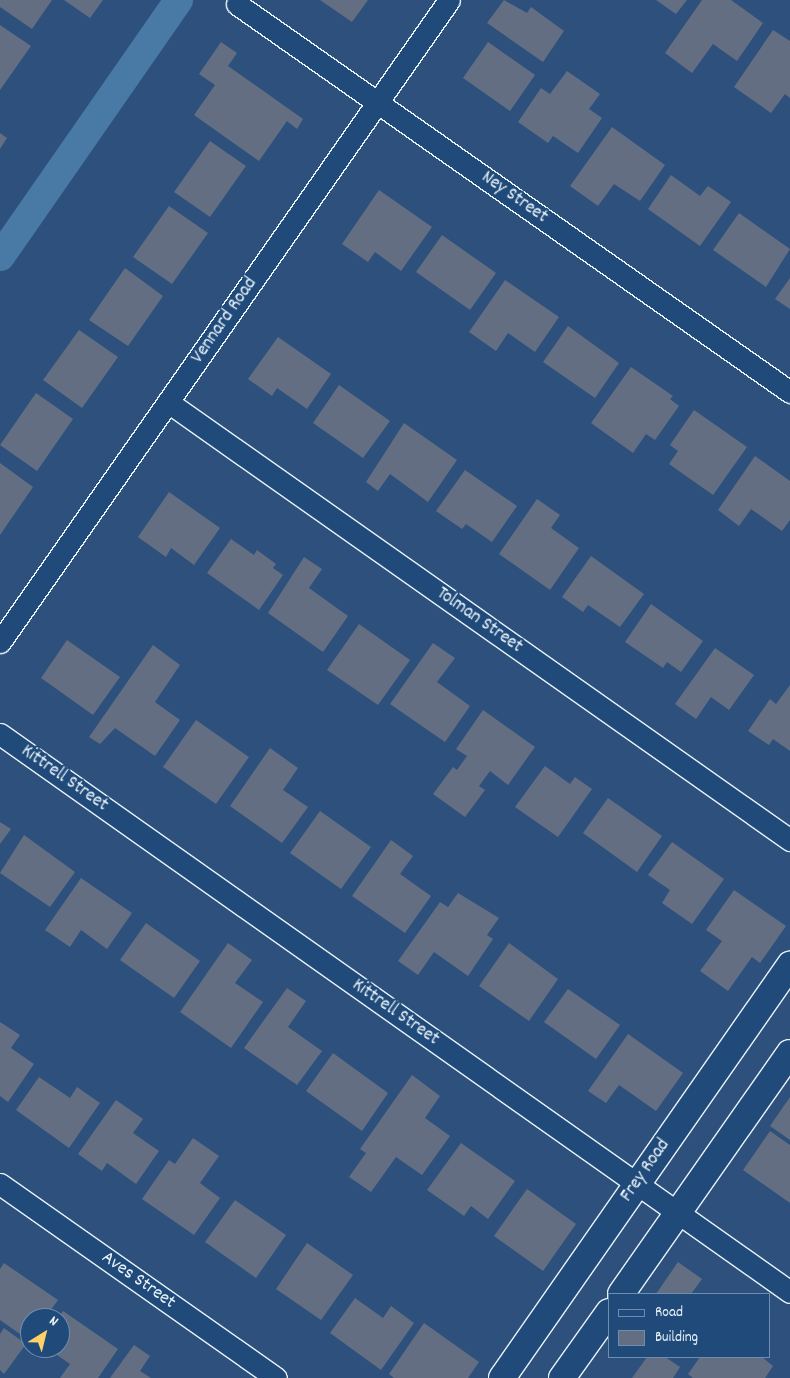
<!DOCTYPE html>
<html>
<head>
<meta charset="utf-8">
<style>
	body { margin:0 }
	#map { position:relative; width:790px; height:1378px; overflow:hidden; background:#2d517c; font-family:Dekko,sans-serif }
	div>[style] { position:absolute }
	.canal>* { height:29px; margin:-14.5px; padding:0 14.5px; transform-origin:14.5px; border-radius:14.5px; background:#4979a5 }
	.building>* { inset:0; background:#636e83 }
	.roads { filter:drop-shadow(1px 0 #e8f1f8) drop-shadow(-1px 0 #e8f1f8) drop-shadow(0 1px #e8f1f8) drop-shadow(0 -1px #e8f1f8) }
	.minor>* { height:21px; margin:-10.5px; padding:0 10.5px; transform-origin:10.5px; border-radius:10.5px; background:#1f4a7a }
	.tertiary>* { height:26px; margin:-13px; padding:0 13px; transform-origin:13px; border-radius:13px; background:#1f4a7a }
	span { translate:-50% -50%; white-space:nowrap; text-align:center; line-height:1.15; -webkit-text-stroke:4px #1f4a7a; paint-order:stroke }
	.street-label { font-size:19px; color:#e8f1f8 }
	.legend { position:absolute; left:608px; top:1293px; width:162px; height:65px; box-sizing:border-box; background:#1f4a7a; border:1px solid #6f8dac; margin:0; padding:6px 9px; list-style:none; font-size:15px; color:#e8f1f8 }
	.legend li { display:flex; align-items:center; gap:10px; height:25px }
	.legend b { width:25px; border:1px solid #6f8dac }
	.north { position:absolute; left:20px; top:1308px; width:50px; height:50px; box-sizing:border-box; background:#1f4a7a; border:1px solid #6f8dac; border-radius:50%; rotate:36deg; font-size:14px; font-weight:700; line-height:20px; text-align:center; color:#e8f1f8 }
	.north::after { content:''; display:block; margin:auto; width:18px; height:22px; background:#ffd166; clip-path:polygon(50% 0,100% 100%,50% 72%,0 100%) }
</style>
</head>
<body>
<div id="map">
	<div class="canal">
		<div style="left:0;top:256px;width:312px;rotate:-55.2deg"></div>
	</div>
	<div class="building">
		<div style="clip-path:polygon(0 0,52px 0,32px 29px,0 7px)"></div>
		<div style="clip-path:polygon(64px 0,103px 0,90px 18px)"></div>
		<div style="clip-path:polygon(320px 0,368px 0,352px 22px)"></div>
		<div style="clip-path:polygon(504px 0,527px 13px,531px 7px,564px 31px,543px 62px,487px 23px)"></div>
		<div style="clip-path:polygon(656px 0,687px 0,676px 14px)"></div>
		<div style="clip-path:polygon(702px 0,731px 0,763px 23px,737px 61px,713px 44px,692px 73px,665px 53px)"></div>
		<div style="clip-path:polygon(0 25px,31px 46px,0 90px)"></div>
		<div style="clip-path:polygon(773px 30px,790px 41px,790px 98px,785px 94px,771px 113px,734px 87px)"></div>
		<div style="clip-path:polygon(221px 42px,237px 53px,228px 66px,303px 119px,297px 129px,287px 121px,259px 161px,194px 115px,215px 85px,199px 74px)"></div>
		<div style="clip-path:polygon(488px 42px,535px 75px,510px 111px,463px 78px)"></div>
		<div style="clip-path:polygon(567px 71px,600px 94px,589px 109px,602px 118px,578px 153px,553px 136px,548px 143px,518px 122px,541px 88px,550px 94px)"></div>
		<div style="clip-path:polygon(612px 127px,665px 165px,640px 201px,614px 184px,598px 206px,570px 186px)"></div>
		<div style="clip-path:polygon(0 133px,7px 138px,0 149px)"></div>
		<div style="clip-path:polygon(210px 141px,246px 166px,210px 217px,174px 192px)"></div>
		<div style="clip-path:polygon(671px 175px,700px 196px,708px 186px,731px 202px,700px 246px,648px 209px)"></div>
		<div style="clip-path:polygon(379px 190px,432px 227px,401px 271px,375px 252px,368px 262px,342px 244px)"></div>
		<div style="clip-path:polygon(169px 206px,208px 233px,172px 284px,133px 257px)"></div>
		<div style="clip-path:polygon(739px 213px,790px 249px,766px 287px,713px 250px)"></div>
		<div style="clip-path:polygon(442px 235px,496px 273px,470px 310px,416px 272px)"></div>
		<div style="clip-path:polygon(125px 268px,163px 296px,128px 346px,89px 320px)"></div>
		<div style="clip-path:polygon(790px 278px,790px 309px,775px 299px)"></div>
		<div style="clip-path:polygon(505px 280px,559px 317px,535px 352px,508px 333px,496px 351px,469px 332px)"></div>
		<div style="clip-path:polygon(568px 326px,619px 363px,595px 398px,543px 362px)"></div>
		<div style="clip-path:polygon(79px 330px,118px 357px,82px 408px,43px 380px)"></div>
		<div style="clip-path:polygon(278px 337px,331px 374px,307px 409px,277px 388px,272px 396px,248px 379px)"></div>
		<div style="clip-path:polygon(631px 367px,673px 396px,670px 399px,679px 406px,655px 440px,646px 434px,633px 453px,591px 423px)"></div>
		<div style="clip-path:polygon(339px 385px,390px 421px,363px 458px,313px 423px)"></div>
		<div style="clip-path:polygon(36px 393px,73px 419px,37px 471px,0 445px)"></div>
		<div style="clip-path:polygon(694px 410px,747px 447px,713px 495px,669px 464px,678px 451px,670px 445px)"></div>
		<div style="clip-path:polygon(404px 423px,457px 460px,428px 502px,390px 474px,378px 491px,366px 482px)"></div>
		<div style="clip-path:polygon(755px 456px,790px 481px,790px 520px,782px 531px,751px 509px,739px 526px,718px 510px)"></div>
		<div style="clip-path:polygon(0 463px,33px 487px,0 535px)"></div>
		<div style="clip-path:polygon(465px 470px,517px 506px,492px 542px,466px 524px,462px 529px,436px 511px)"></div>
		<div style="clip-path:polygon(169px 492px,220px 528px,194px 565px,171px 548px,166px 557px,138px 537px)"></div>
		<div style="clip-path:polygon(537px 499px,560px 515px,551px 528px,579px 548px,550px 590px,499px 554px)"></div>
		<div style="clip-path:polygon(231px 539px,254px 555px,257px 550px,276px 564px,273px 568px,283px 575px,259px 610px,207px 573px)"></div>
		<div style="clip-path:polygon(591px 556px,644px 594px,620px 627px,588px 605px,583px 612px,562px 597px)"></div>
		<div style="clip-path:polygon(304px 557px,322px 569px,309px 588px,348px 616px,323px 652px,268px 613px)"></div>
		<div style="clip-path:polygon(651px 604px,703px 641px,681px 672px,667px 662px,663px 668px,625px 642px)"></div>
		<div style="clip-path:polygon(359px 624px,410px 660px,378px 705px,327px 670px)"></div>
		<div style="clip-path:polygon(67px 640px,120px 677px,93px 715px,41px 678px)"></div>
		<div style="clip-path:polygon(433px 643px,455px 658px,437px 682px,470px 706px,445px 742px,390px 704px)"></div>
		<div style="clip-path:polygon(153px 645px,180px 665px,155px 702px,180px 720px,155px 756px,115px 728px,100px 744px,89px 737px)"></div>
		<div style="clip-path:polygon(715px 648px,754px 675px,729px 710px,711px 697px,696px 719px,675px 704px)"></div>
		<div style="clip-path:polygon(790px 685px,790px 751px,773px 739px,769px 745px,748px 731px,770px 699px,776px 704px)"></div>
		<div style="clip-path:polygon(483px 710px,535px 747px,508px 785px,490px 771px,479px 786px,485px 790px,465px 817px,433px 794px,453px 767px,457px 770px,467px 756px,456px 749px)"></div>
		<div style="clip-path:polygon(196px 720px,249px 757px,216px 804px,163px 767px)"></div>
		<div style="clip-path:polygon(270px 748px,298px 768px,283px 790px,308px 807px,282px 843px,230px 806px)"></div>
		<div style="clip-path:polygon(545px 766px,570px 784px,575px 777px,592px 789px,558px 837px,515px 807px)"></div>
		<div style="clip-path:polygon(608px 798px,662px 836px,637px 872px,583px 833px)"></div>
		<div style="clip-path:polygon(320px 811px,371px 847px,341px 889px,290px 853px)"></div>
		<div style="clip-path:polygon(0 822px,11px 829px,0 844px)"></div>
		<div style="clip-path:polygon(24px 835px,75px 872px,50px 907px,0 873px)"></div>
		<div style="clip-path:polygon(391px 840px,413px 856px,400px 874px,431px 896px,405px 933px,352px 896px)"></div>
		<div style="clip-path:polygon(672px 842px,724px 879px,692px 924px,662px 903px,670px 890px,648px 875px)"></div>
		<div style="clip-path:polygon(81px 878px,132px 913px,107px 949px,81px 930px,70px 947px,45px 930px)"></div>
		<div style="clip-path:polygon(734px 890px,786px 926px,760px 963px,752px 957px,728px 991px,700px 971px,722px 941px,706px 930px)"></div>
		<div style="clip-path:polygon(458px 893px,499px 918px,487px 935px,493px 939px,468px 976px,434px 952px,418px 975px,398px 961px,440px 902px,448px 907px)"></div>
		<div style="clip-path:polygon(146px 923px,200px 961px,174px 998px,120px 960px)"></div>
		<div style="clip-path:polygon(228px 943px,252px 960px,235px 983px,263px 1002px,231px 1048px,180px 1012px)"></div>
		<div style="clip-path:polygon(509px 943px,558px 979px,529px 1021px,479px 986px)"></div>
		<div style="clip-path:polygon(287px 988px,306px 1001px,288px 1027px,322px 1051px,297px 1085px,244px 1048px)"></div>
		<div style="clip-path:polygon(568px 989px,620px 1025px,596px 1059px,544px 1022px)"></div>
		<div style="clip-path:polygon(0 1022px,20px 1035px,11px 1048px,34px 1064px,8px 1102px,0 1096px)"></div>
		<div style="clip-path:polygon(628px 1034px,683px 1073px,656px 1111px,619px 1085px,606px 1103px,588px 1091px)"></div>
		<div style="clip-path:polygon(333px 1053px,388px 1093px,362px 1131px,306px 1091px)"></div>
		<div style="clip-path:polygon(412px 1075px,440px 1096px,425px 1118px,450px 1136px,422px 1175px,396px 1157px,371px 1192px,349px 1177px,366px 1153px,360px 1149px)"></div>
		<div style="clip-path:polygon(39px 1077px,70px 1098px,77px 1087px,100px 1103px,69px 1148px,16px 1110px)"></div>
		<div style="clip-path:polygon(790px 1097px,790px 1140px,770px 1126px)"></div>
		<div style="clip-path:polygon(116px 1100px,143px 1119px,133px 1133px,159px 1151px,136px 1184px,107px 1163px,102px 1171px,78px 1154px)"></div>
		<div style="clip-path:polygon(770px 1131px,790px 1145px,790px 1203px,743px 1170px)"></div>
		<div style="clip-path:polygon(193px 1138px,219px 1156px,200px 1183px,220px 1198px,194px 1235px,142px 1199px,169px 1160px,175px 1164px)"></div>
		<div style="clip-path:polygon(461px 1143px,515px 1181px,488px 1219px,471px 1206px,464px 1216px,427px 1190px)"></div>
		<div style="clip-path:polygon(527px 1189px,576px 1224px,543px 1271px,494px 1236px)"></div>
		<div style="clip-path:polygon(235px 1200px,286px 1235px,256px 1278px,205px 1242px)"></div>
		<div style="clip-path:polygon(307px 1243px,353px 1275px,321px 1320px,276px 1289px)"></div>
		<div style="clip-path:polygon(678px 1262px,702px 1279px,691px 1294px,656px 1294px)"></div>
		<div style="clip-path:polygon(4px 1263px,58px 1300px,45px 1318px,30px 1318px,30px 1341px,0 1320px,0 1269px)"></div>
		<div style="clip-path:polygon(355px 1298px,383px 1318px,391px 1306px,414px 1323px,381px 1370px,330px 1333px)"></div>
		<div style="clip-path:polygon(63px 1311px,118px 1349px,98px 1378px,60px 1378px,70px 1364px,47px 1348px,60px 1348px,58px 1318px)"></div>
		<div style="clip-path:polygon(424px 1323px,479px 1362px,468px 1378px,394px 1378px,389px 1374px)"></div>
		<div style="clip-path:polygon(4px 1328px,26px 1344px,4px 1374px,0 1370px,0 1334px)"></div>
		<div style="clip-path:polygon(134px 1345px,150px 1356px,140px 1371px,151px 1378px,110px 1378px)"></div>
		<div style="clip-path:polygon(647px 1357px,665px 1357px,680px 1367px,673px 1378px,632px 1378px)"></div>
		<div style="clip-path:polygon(700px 1357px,762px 1357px,773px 1366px,765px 1378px,693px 1378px,688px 1374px)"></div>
	</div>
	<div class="roads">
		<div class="minor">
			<div style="left:237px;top:4px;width:676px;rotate:35.05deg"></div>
			<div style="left:168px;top:402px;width:761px;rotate:35.15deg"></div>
			<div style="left:0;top:642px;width:783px;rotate:-55.03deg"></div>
			<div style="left:0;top:734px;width:967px;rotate:35.23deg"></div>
			<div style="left:0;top:1184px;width:337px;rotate:35.1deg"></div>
		</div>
		<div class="tertiary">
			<div style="left:621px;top:1294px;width:294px;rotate:-55deg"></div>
			<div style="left:502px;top:1378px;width:504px;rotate:-55.11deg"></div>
			<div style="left:562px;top:1378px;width:81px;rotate:-54.5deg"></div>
		</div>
	</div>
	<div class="street-label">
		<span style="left:514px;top:198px;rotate:35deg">Ney Street</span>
		<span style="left:225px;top:321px;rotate:-55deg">Vennard Road</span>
		<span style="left:479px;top:621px;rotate:35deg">Tolman Street</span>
		<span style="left:64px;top:779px;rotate:35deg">Kittrell Street</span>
		<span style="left:395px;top:1013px;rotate:35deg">Kittrell Street</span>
		<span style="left:646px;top:1171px;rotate:-55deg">Frey Road</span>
		<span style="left:138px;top:1281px;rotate:35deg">Aves Street</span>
	</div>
	<ul class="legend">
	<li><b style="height:6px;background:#1f4a7a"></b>Road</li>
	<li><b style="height:14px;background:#636e83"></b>Building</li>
	</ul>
	<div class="north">N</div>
</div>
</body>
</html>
